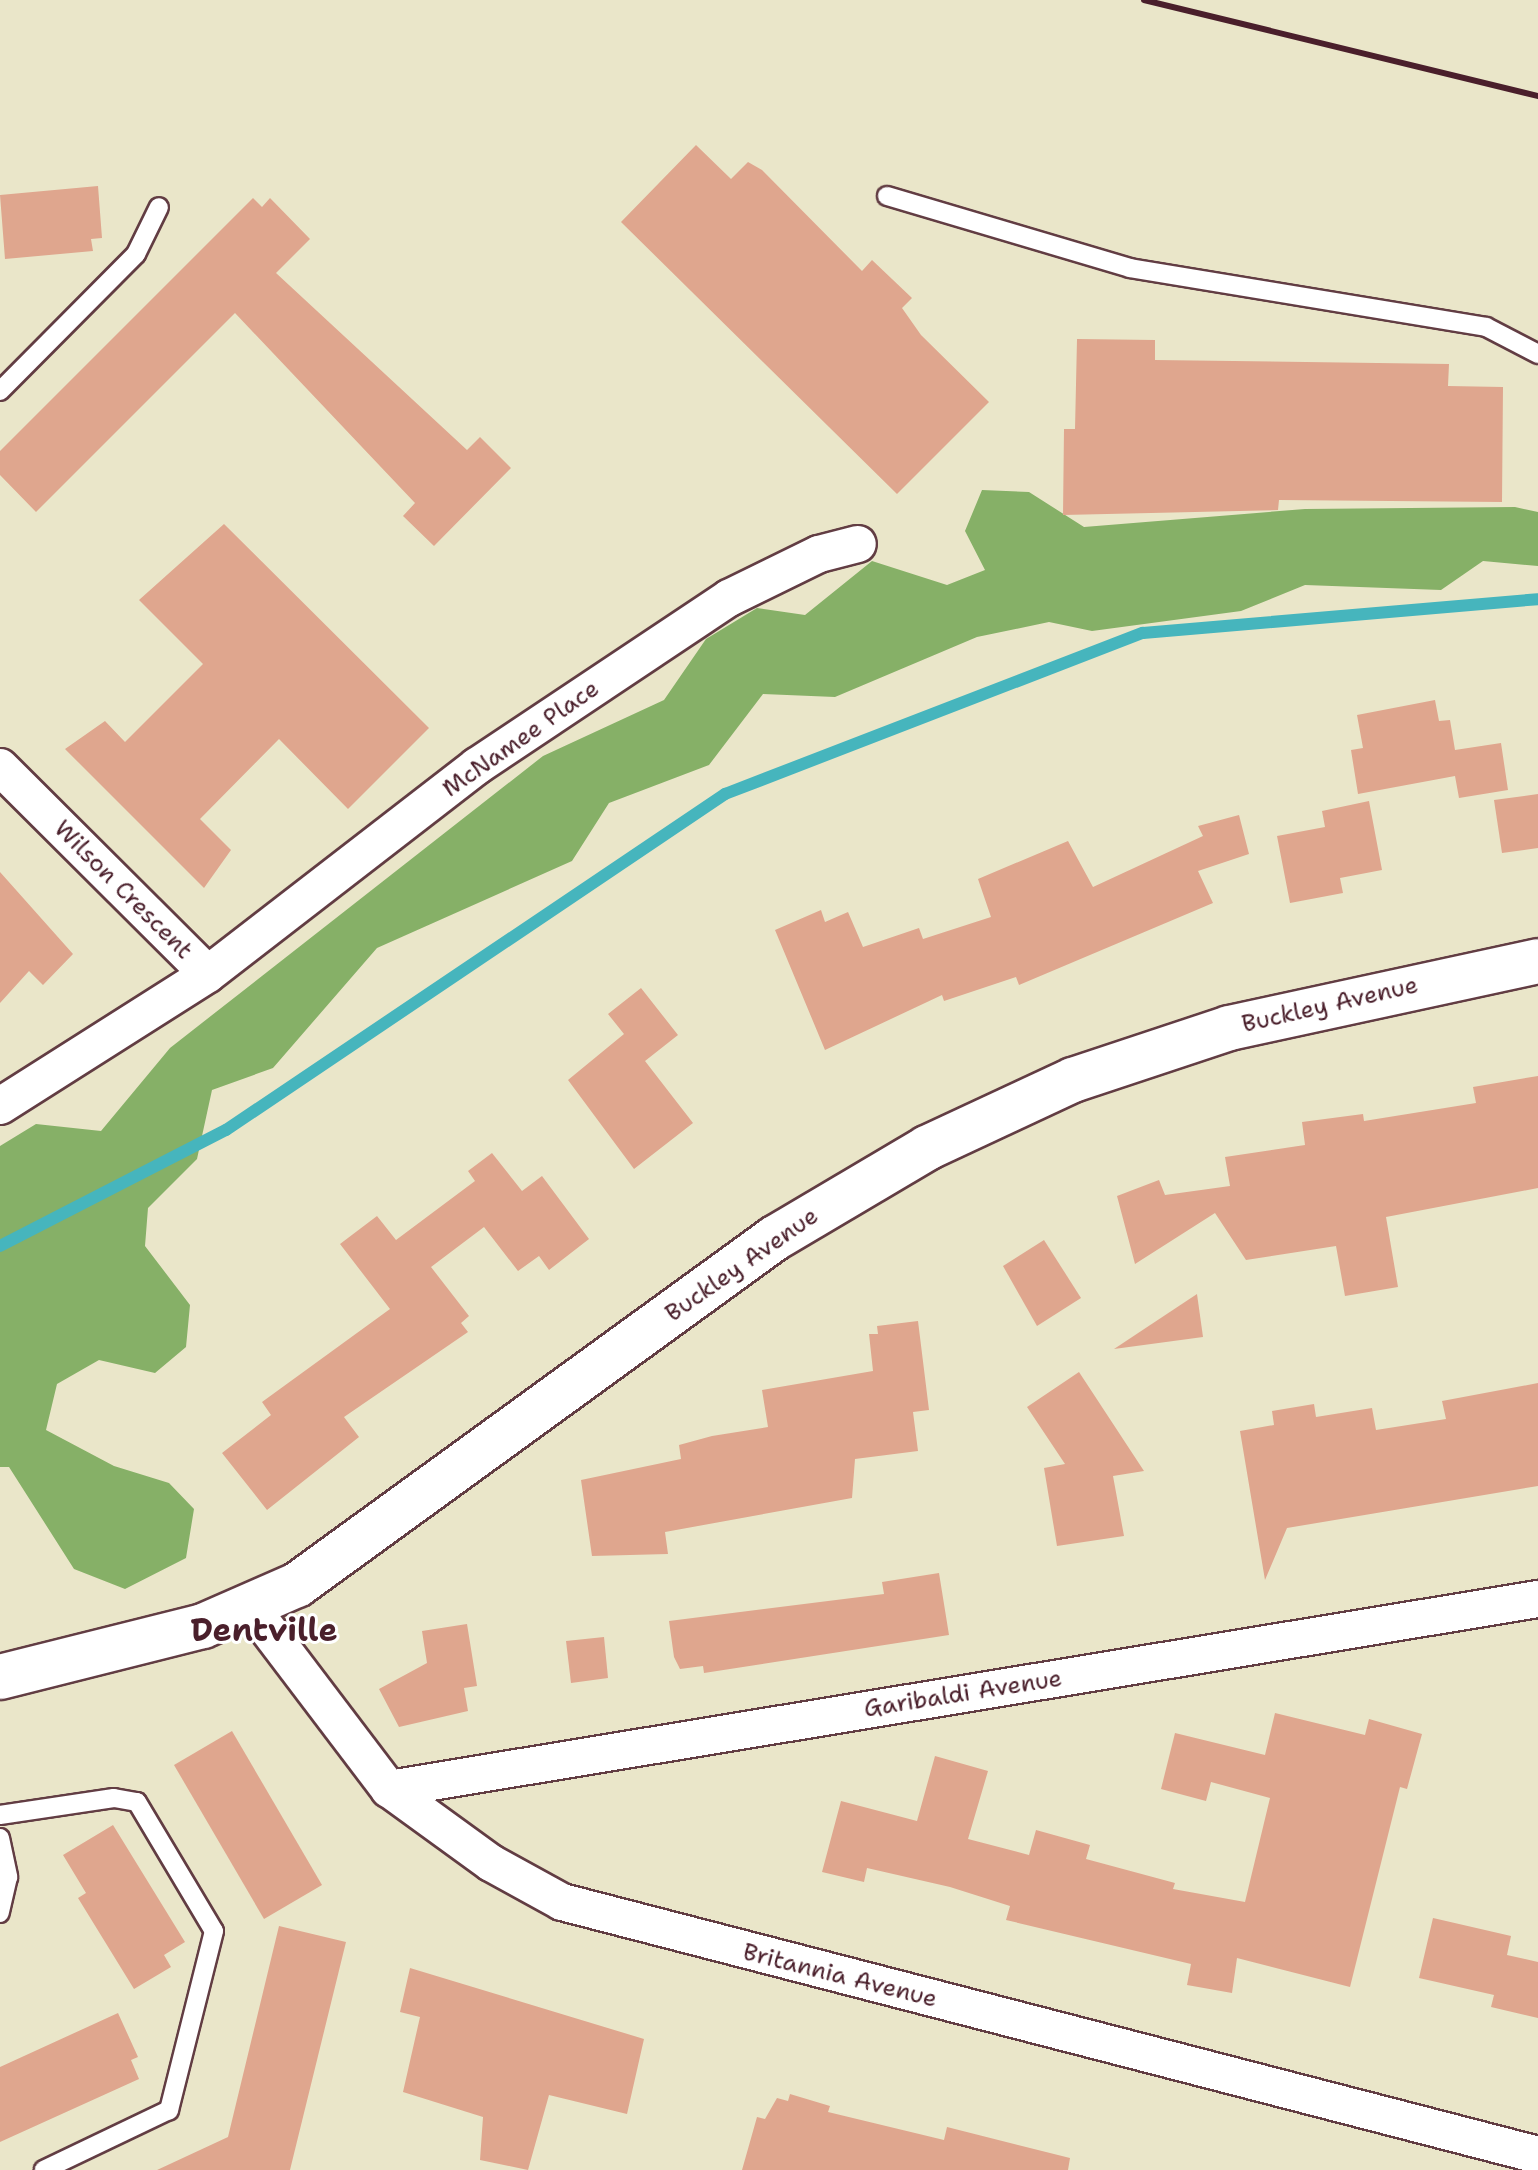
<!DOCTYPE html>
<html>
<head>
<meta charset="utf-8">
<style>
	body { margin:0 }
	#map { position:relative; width:1538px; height:2170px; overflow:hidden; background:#eae6c9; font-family:"Shantell Sans",sans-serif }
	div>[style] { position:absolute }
	.forest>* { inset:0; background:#86b067 }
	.stream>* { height:12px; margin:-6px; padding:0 6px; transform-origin:6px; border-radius:6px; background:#46b5bd }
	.building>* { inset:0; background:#dfa68e }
	.roads { filter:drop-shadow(2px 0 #623d43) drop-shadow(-2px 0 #623d43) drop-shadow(0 2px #623d43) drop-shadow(0 -2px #623d43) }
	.lane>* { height:18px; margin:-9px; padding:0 9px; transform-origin:9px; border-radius:9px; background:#fff }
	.street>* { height:36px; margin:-18px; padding:0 18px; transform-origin:18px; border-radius:18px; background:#fff }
	.secondary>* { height:44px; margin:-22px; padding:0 22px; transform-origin:22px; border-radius:22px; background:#fff }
	.rail>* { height:6px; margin:-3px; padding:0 3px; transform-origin:3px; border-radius:3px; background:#4a1f2b }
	span { translate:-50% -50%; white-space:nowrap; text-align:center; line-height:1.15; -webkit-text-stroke:6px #fff; paint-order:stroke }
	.street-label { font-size:24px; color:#4a1f2b }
	.district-label { font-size:32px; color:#4a1f2b; font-weight:700 }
</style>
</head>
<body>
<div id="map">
	<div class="forest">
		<div style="clip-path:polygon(982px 490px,1029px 492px,1084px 527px,1305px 509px,1515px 507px,1538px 512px,1538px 566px,1483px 561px,1441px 590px,1305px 585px,1241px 611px,1092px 631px,1049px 622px,977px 637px,835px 697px,763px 694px,709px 765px,609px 803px,572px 861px,377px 948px,273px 1068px,212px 1090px,197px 1159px,148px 1208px,145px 1246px,190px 1305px,186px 1347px,155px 1373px,99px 1360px,57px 1384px,46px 1430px,114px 1466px,169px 1483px,194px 1509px,186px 1558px,125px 1589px,74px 1569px,9px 1467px,0 1467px,0 1146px,36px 1124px,101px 1131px,170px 1048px,543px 756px,664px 700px,706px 639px,757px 608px,805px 615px,872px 561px,947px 585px,985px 570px,965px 531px)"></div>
	</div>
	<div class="stream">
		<div style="left:0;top:1246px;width:254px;rotate:-27.2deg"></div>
		<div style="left:226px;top:1130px;width:602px;rotate:-33.95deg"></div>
		<div style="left:725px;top:794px;width:448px;rotate:-21.1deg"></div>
		<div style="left:1143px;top:633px;width:396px;rotate:-4.9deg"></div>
	</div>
	<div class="building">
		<div style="clip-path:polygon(696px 145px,731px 179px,748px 162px,762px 170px,862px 271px,872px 260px,912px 298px,902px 308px,921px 335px,989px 402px,897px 494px,621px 222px)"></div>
		<div style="clip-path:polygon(98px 186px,102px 238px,91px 239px,93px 251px,5px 259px,0 195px)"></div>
		<div style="clip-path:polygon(253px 198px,262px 207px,270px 198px,310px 239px,276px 273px,467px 450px,480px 437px,511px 468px,434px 546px,403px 516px,415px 503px,235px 313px,36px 512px,0 475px,0 451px)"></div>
		<div style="clip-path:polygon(1077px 339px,1155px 340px,1155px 360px,1449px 364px,1448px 386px,1503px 387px,1502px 502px,1279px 500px,1278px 510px,1063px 515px,1064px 429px,1075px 429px)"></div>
		<div style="clip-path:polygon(224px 524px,429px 728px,348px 809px,279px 739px,200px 819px,231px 850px,204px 888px,65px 749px,105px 721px,125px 742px,203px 664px,139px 600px)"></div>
		<div style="clip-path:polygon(1435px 700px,1439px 721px,1450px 720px,1455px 750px,1501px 743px,1508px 790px,1459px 798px,1455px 776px,1358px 794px,1351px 750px,1363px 748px,1357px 715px)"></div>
		<div style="clip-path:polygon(1538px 794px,1538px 848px,1502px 853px,1494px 800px)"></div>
		<div style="clip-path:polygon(1369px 801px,1382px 870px,1340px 878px,1343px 893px,1290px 903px,1277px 836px,1325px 827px,1322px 811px)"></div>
		<div style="clip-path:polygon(1239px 815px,1249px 854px,1198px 871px,1213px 903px,1019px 985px,1016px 977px,944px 1001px,942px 995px,825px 1050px,775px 930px,821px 910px,825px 922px,848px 912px,863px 947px,919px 928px,923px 939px,991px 917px,978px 879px,1068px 841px,1093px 887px,1203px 836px,1198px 826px)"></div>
		<div style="clip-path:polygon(0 872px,73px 954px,43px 985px,29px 971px,0 1003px)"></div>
		<div style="clip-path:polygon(641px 988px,678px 1035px,645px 1061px,693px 1123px,634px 1169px,568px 1080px,624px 1034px,608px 1014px)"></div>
		<div style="clip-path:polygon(1538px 1076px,1538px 1188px,1386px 1217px,1398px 1287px,1345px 1296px,1336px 1246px,1246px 1260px,1215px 1213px,1135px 1264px,1117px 1196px,1159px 1180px,1165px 1195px,1230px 1186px,1225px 1157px,1305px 1145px,1302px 1122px,1363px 1114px,1364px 1121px,1476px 1103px,1473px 1087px)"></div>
		<div style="clip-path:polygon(492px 1153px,522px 1191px,542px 1176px,589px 1239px,549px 1270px,539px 1256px,518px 1271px,484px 1227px,431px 1267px,469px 1316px,461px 1323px,468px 1332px,344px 1417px,359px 1437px,267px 1510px,222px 1453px,271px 1415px,262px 1402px,390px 1309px,340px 1244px,377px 1216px,396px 1240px,475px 1181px,468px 1171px)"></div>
		<div style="clip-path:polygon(1044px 1240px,1081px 1298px,1037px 1326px,1003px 1266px)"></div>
		<div style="clip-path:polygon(1197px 1294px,1203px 1337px,1114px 1349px)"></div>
		<div style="clip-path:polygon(918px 1321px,929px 1410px,913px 1412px,918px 1451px,855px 1459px,852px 1498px,665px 1532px,668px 1554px,592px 1556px,581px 1480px,681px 1459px,679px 1445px,712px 1436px,768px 1427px,762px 1390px,873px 1371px,869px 1334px,878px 1334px,877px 1326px)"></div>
		<div style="clip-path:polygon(1079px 1372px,1144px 1471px,1113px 1476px,1124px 1536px,1057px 1546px,1044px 1468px,1065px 1464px,1027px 1407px)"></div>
		<div style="clip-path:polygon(1538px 1383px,1538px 1486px,1287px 1528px,1265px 1580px,1240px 1431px,1274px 1425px,1272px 1411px,1314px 1404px,1316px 1417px,1372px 1408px,1376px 1430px,1446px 1419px,1442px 1401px)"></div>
		<div style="clip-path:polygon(939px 1573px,949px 1635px,704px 1673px,703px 1666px,680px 1669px,674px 1657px,669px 1621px,884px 1594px,882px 1582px)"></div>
		<div style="clip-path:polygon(467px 1624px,477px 1686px,464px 1688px,468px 1711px,399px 1727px,379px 1689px,427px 1663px,422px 1631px)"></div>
		<div style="clip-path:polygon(604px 1637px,608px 1678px,571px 1683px,566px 1641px)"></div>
		<div style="clip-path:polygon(1275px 1713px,1365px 1735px,1369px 1719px,1422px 1734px,1407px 1789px,1400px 1787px,1350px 1987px,1237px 1958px,1232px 1993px,1187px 1985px,1191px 1964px,1006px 1920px,1010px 1906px,950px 1887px,867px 1868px,864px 1882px,822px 1872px,841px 1801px,917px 1821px,935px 1756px,988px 1771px,968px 1839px,1029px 1855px,1036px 1830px,1090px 1845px,1086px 1859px,1175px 1883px,1173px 1889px,1245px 1902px,1270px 1798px,1211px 1782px,1206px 1801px,1161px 1789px,1175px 1733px,1265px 1755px)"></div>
		<div style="clip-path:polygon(232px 1731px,322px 1885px,264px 1919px,174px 1765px)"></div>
		<div style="clip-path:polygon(113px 1825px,185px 1942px,164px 1955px,171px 1967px,134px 1989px,78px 1898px,86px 1893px,63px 1855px)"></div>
		<div style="clip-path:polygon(1433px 1918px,1511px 1936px,1507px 1955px,1538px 1962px,1538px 2018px,1491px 2007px,1494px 1995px,1419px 1978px)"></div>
		<div style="clip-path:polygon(279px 1926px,346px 1942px,290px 2170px,157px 2170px,228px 2137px)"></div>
		<div style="clip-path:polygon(410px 1968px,644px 2039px,627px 2114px,549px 2095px,528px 2170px,480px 2160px,483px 2117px,403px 2092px,420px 2017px,400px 2012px)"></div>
		<div style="clip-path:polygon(118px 2013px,138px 2057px,131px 2060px,139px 2079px,0 2142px,0 2067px)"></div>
		<div style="clip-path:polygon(790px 2094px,830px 2106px,828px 2112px,944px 2140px,947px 2127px,1070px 2158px,1068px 2170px,742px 2170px,757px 2117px,765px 2119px,777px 2098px,788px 2101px)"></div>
	</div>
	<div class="roads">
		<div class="lane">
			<div style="left:887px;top:196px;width:253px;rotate:16.5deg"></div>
			<div style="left:1130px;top:268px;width:361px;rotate:9.4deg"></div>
			<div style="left:1486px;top:327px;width:59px;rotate:27.4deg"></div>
			<div style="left:0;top:391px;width:193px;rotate:-45.2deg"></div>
			<div style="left:136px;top:254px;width:52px;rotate:-63.9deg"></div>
			<div style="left:0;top:1815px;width:115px;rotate:-8.5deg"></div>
			<div style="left:114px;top:1798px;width:23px;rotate:10deg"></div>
			<div style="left:137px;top:1802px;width:150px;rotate:59.2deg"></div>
			<div style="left:214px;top:1931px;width:185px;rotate:104.1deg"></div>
			<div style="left:169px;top:2110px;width:139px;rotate:154.4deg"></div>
			<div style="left:0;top:1838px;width:40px;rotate:78deg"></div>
			<div style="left:8px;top:1877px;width:37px;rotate:103deg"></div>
		</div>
		<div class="street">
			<div style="left:0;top:767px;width:293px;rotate:44.9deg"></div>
			<div style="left:0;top:1106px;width:246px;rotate:-32.4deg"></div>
			<div style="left:208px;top:974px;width:340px;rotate:-37.7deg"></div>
			<div style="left:477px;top:766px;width:303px;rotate:-33.7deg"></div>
			<div style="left:729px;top:598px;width:100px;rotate:-26.1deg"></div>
			<div style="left:819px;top:554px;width:40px;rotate:-14.4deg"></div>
			<div style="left:253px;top:1610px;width:225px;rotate:52.8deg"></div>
			<div style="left:389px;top:1789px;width:126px;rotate:36deg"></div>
			<div style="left:491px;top:1863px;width:81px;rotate:28.8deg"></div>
			<div style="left:562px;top:1902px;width:1008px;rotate:14.53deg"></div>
			<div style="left:389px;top:1789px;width:1165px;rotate:-9.39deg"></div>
		</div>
		<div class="secondary">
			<div style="left:0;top:1677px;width:209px;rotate:-14.1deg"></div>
			<div style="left:203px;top:1626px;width:103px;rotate:-23.6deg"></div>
			<div style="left:297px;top:1585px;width:591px;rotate:-35.98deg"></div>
			<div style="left:775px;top:1238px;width:177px;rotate:-30.6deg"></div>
			<div style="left:927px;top:1148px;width:161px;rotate:-25deg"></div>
			<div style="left:1073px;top:1080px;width:164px;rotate:-18.4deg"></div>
			<div style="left:1229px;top:1028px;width:316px;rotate:-12.2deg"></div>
		</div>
	</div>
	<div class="rail">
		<div style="left:1144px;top:0;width:406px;rotate:13.7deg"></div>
	</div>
	<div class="street-label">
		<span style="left:521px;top:739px;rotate:-35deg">McNamee Place</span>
		<span style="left:123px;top:890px;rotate:45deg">Wilson Crescent</span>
		<span style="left:1330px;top:1005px;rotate:-13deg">Buckley Avenue</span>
		<span style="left:742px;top:1265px;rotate:-35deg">Buckley Avenue</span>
		<span style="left:963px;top:1694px;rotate:-9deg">Garibaldi Avenue</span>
		<span style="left:840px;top:1976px;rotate:14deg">Britannia Avenue</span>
	</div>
	<div class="district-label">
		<span style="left:264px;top:1630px">Dentville</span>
	</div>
</div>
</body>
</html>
